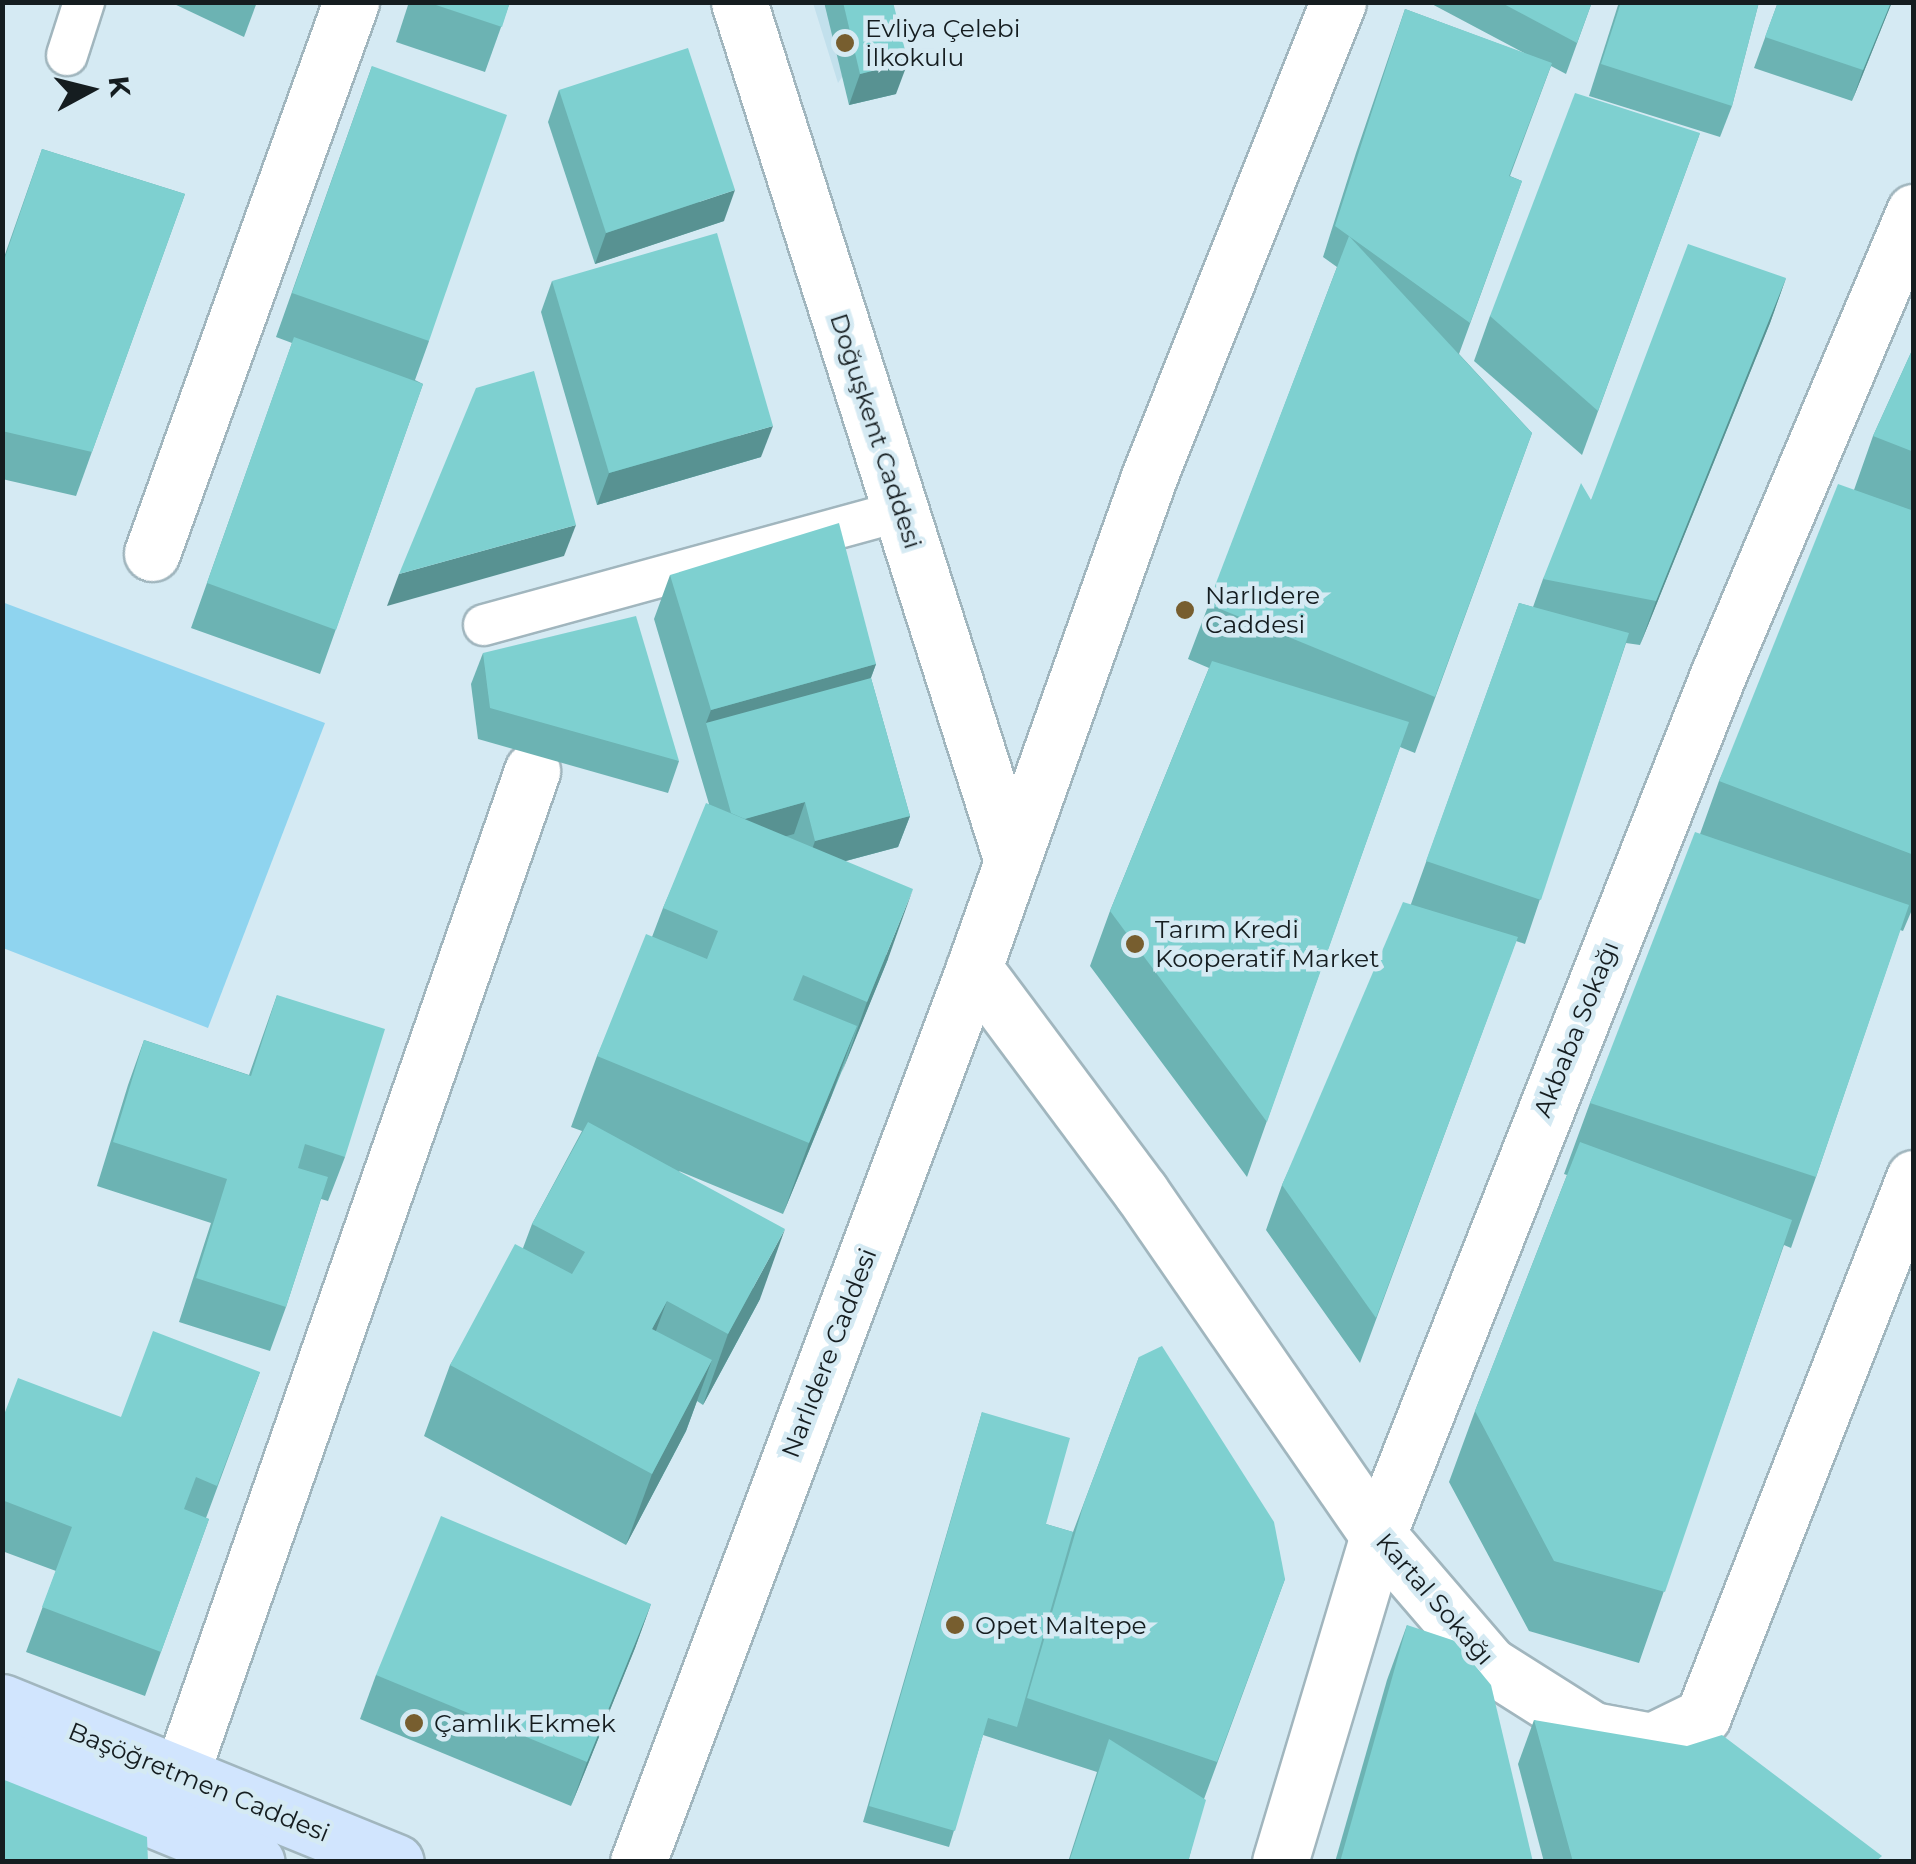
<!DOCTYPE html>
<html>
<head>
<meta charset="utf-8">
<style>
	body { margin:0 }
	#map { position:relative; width:1916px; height:1864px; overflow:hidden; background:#d5eaf3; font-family:Montserrat,sans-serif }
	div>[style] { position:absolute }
	.built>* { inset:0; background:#c2e0ec }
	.green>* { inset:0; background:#8fd4ef }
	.roads { filter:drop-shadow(2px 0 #a1b6be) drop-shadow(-2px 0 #a1b6be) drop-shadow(0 2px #a1b6be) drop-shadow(0 -2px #a1b6be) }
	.lane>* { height:40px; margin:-20px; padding:0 20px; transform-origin:20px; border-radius:20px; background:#fff }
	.street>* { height:55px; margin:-27.5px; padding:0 27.5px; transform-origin:27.5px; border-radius:27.5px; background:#fff }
	.secondary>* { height:55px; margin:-27.5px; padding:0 27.5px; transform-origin:27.5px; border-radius:27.5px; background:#fff }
	.primary>* { height:55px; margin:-27.5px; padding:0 27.5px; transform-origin:27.5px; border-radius:27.5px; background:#d1e5fe }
	.wall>* { inset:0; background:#6cb3b3 }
	.shaded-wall>* { inset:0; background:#589292 }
	.building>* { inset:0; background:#7ed0d0 }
	.dots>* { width:28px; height:28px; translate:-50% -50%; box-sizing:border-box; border:5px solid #d5eaf3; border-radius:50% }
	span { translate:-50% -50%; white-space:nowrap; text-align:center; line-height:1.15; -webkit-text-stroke:9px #d5eaf3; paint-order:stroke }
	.poi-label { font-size:25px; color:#151d20 }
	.left { translate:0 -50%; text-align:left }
	.street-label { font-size:25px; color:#151d20 }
	.frame { position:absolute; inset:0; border:5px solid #151d20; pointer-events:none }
	.north { position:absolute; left:40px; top:40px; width:100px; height:100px; -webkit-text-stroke:8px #d5eaf3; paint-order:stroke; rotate:83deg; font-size:28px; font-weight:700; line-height:40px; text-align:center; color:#151d20 }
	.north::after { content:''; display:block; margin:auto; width:35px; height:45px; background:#151d20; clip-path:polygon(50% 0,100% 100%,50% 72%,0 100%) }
</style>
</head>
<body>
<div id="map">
	<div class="built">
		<div style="clip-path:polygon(813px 3px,891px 3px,838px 83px)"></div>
	</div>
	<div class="green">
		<div style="clip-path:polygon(2px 602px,325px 723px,208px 1028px,3px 948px)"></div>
	</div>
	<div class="roads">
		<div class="lane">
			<div style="left:67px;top:55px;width:56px;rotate:-72.2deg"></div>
			<div style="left:484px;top:625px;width:432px;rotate:-15.3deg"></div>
		</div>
		<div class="street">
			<div style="left:739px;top:2px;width:901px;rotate:72.37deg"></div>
			<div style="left:152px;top:553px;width:586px;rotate:-70.14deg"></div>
			<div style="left:974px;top:968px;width:279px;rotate:53.3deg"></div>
			<div style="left:1141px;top:1192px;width:417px;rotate:55.4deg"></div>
			<div style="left:1378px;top:1535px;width:172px;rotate:49.3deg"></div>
			<div style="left:1490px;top:1665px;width:122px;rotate:32.3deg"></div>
			<div style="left:1593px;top:1730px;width:60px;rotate:10.6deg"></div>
			<div style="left:1652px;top:1741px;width:57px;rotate:-26.1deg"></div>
			<div style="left:1703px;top:1716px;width:578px;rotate:-68.59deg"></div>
			<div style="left:181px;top:1774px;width:1063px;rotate:-70.71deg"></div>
			<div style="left:1280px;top:1862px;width:341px;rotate:-73.3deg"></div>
			<div style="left:1378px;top:1535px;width:925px;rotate:-68.43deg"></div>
			<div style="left:1718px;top:675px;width:503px;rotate:-67.06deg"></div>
		</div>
		<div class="secondary">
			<div style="left:638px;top:1862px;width:955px;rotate:-69.4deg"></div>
			<div style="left:974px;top:968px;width:521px;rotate:-70.38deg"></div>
			<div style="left:1149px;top:477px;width:511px;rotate:-68.3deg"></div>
		</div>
		<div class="primary">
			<div style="left:2px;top:1702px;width:425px;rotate:22.1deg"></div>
			<div style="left:2px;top:1758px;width:275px;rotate:22.2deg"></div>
		</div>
	</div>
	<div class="wall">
		<div style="clip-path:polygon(170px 2px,257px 2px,244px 37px)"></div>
		<div style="clip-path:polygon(409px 2px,510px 2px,485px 72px,396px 42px)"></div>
		<div style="clip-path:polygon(824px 2px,893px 2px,896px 94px,849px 105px)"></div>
		<div style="clip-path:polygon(1428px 2px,1592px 2px,1566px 74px,1551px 66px,1510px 176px,1522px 181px,1459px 354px,1532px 433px,1415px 753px,1400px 747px,1247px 1177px,1090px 966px,1110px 911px,1209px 668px,1188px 659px,1337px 267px,1323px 257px,1356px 153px,1405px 9px,1526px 54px)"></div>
		<div style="clip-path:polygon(1619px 2px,1759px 2px,1732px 106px,1720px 137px,1589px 96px)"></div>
		<div style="clip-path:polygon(1778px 2px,1892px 2px,1852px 101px,1754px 68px)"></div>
		<div style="clip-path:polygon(372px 66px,429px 341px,415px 380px,423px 384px,320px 674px,191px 628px,292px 343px,276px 337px)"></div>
		<div style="clip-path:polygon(559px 90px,724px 221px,595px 264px,548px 122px)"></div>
		<div style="clip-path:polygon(1700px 133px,1582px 455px,1474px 361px,1490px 316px)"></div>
		<div style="clip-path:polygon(42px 149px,185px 194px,76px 496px,2px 479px,2px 263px)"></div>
		<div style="clip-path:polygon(1786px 278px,1770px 323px,1640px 645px,1626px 643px,1525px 944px,1516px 941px,1360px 1363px,1266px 1230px,1282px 1185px,1411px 904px,1519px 603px,1533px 607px,1543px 579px,1591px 500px)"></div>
		<div style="clip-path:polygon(552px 281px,761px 457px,597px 505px,541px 312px)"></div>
		<div style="clip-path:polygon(1914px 346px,1914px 905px,1903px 931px,1900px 930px,1816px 1177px,1791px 1248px,1784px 1245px,1639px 1663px,1529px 1631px,1449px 1482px,1475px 1411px,1567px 1175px,1564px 1174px,1590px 1103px,1700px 834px,1719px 781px,1854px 490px,1873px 436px)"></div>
		<div style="clip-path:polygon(670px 575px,876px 664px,871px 678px,910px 816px,898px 847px,846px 861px,888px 959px,783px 1214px,679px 1171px,760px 1299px,703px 1405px,697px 1401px,686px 1431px,626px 1545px,424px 1436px,450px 1365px,523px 1248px,532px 1224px,582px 1131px,571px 1127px,597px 1056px,652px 937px,663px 908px,709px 804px,654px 619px)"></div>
		<div style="clip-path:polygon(483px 653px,679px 761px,668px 793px,478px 739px,471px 684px)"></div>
		<div style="clip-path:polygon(277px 995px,345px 1157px,328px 1201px,321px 1199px,286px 1307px,270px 1351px,179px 1322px,211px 1223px,97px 1186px,128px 1085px,144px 1040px,249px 1075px)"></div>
		<div style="clip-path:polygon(1139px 1357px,1285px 1579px,1204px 1799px,1188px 1862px,1068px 1862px,1097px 1772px,983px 1735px,949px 1847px,863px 1822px,982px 1412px,1046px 1524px,1073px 1532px)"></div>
		<div style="clip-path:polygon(260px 1372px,206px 1518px,209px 1519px,145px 1696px,26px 1652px,56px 1571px,2px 1551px,2px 1420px,121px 1417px)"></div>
		<div style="clip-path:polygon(651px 1604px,635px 1648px,571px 1806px,360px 1719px,376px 1675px)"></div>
		<div style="clip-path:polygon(1407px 1625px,1533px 1862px,1335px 1862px,1387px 1680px)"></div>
		<div style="clip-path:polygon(1534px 1720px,1880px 1862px,1544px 1862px,1518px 1764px)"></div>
	</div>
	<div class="shaded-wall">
		<div style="clip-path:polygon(1891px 2px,1892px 2px,1852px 101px,1863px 70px)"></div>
		<div style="clip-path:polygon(908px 62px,896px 94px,849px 105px,860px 74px)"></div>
		<div style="clip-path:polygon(735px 190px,724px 221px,595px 264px,606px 233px)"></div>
		<div style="clip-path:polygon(1786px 278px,1770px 323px,1640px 645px,1656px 601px)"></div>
		<div style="clip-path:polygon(773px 426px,761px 457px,597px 505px,609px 473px)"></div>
		<div style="clip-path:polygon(576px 525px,564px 556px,387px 606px,399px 574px)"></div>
		<div style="clip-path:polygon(876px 664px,859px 709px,706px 723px,711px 710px)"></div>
		<div style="clip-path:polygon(805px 802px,794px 834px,722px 854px,733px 822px)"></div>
		<div style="clip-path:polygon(910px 816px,898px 847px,804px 872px,815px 841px)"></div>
		<div style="clip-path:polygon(913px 889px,888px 959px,842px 1072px,867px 1002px)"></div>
		<div style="clip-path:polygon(857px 1026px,831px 1097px,783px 1214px,809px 1143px)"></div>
		<div style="clip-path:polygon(785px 1229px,760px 1299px,703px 1405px,728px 1334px)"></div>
		<div style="clip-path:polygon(667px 1301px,641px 1371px,652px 1329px)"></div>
		<div style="clip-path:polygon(712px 1360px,686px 1431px,626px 1545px,652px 1474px)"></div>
		<div style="clip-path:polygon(651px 1604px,635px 1648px,571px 1806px,587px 1762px)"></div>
	</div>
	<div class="building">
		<div style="clip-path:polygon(427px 2px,510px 2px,502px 27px)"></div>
		<div style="clip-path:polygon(843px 2px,893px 2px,908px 62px,860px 74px)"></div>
		<div style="clip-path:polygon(1500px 2px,1592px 2px,1577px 43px)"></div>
		<div style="clip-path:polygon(1621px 2px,1759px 2px,1732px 106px,1601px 64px)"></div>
		<div style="clip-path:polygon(1778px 2px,1891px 2px,1863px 70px,1765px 37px)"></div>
		<div style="clip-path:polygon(1405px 9px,1552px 63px,1509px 176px,1522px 181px,1470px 323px,1335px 226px)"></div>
		<div style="clip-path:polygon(688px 48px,735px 190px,606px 233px,559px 90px)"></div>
		<div style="clip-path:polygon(372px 66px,507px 115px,429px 341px,292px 293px)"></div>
		<div style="clip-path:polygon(1575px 93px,1700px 133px,1598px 411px,1490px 316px)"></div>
		<div style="clip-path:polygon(42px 149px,185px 194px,92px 452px,2px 431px,2px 266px)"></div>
		<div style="clip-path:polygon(717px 233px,773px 426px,609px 473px,552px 281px)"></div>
		<div style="clip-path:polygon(1349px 236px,1532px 433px,1435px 697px,1208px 604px)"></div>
		<div style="clip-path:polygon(1688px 244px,1786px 278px,1656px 601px,1543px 579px,1581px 483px,1591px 500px)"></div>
		<div style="clip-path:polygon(294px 337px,423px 384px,336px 630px,207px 583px)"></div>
		<div style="clip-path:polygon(1914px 346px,1914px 452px,1873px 436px)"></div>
		<div style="clip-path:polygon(534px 371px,576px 525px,399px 574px,476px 388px)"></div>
		<div style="clip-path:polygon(1838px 484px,1914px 511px,1914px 855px,1719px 781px)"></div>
		<div style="clip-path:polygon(839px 523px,876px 664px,711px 710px,670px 575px)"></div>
		<div style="clip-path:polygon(1519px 603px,1629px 633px,1541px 900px,1426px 861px)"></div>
		<div style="clip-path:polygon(636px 616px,679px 761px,490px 708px,483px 653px)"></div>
		<div style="clip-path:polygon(1212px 661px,1409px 722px,1267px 1122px,1110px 911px)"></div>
		<div style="clip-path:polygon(871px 678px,910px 816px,815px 841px,805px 802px,745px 819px,731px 813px,706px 723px)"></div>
		<div style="clip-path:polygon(706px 803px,913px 889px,867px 1002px,803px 975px,793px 1000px,857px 1026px,809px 1143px,597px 1056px,646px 934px,707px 959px,718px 931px,663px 908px)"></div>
		<div style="clip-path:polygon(1695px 832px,1909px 905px,1816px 1177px,1590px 1103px)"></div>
		<div style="clip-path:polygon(1403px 902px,1518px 937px,1376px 1318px,1282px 1185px)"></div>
		<div style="clip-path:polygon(277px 995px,385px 1029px,345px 1157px,305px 1144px,298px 1168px,328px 1177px,286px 1307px,196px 1278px,227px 1179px,113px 1142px,144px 1040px,251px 1076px)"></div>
		<div style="clip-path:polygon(588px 1122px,785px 1229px,728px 1334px,667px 1301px,652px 1329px,712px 1360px,652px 1474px,450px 1365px,515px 1244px,572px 1274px,585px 1252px,532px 1224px)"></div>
		<div style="clip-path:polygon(1580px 1142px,1792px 1220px,1665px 1592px,1554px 1561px,1475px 1411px)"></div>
		<div style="clip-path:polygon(153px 1331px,260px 1372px,217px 1486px,196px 1477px,184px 1509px,209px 1519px,161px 1652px,42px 1607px,72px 1527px,2px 1500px,2px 1420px,18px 1378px,121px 1417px)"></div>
		<div style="clip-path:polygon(1162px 1346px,1274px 1522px,1285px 1579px,1217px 1762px,1027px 1698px,1084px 1503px,1139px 1357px)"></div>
		<div style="clip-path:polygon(982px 1412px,1070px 1438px,1046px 1524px,1073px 1532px,1017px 1727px,988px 1718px,955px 1831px,869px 1806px)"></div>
		<div style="clip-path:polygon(441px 1516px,651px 1604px,587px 1762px,376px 1675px)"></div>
		<div style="clip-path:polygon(1407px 1625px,1455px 1641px,1491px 1685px,1533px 1862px,1340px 1862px)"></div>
		<div style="clip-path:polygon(1534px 1720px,1687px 1746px,1722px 1735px,1882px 1856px,1875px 1862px,1573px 1862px)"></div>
		<div style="clip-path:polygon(1109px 1739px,1206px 1800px,1188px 1862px,1069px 1862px)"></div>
		<div style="clip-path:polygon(2px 1779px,147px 1837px,148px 1862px,2px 1862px)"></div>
	</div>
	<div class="dots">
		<div style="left:845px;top:43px;background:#775e2f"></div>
		<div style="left:1185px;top:610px;background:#775e2f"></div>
		<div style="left:1135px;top:944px;background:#775e2f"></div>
		<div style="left:955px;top:1625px;background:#775e2f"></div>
		<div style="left:414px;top:1723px;background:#775e2f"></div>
	</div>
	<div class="poi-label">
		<span class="left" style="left:865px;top:43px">Evliya Çelebi<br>İlkokulu</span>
		<span class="left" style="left:1205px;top:610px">Narlıdere<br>Caddesi</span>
		<span class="left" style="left:1155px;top:944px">Tarım Kredi<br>Kooperatif Market</span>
		<span class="left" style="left:975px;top:1625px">Opet Maltepe</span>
		<span class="left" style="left:434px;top:1723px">Çamlık Ekmek</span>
	</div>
	<div class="street-label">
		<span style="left:876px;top:431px;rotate:72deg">Doğuşkent Caddesi</span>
		<span style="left:1576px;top:1029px;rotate:-68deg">Akbaba Sokağı</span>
		<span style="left:829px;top:1353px;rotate:-69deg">Narlıdere Caddesi</span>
		<span style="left:1435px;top:1599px;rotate:49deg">Kartal Sokağı</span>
		<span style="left:199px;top:1782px;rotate:22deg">Başöğretmen Caddesi</span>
	</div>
	<div class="frame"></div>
	<div class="north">K</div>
</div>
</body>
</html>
